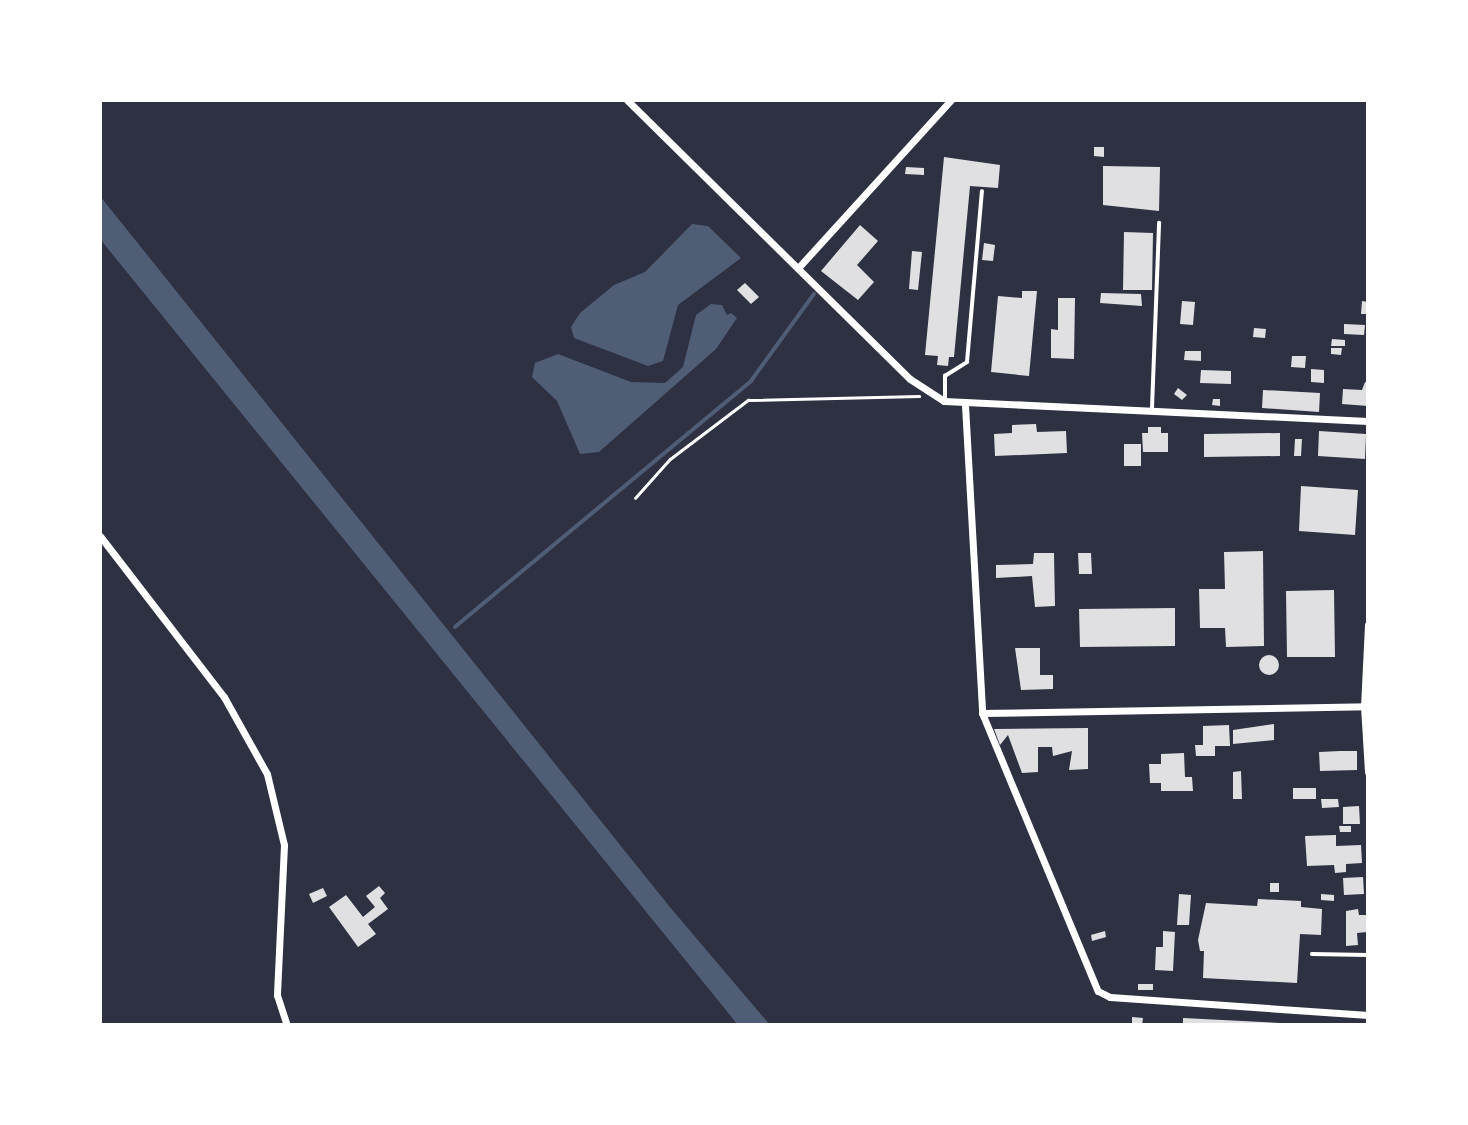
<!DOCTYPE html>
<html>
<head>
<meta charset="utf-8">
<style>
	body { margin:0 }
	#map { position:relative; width:1468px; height:1125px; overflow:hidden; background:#2d3142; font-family:Literata,serif }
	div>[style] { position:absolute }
	.water>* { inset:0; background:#4f5d75 }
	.stream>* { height:3.5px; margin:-1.75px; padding:0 1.75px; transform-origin:1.75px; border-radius:1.75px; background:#4f5d75 }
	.building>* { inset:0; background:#e0e0e3 }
	.round { border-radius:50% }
	.path>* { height:2.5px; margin:-1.25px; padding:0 1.25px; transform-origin:1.25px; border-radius:1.25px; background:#fff }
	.service>* { height:3.5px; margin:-1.75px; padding:0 1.75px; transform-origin:1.75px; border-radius:1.75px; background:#fff }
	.minor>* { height:7px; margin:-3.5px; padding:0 3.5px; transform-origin:3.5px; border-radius:3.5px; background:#fff }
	span { translate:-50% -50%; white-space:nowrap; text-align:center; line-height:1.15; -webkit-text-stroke:5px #fff; paint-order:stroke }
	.frame { position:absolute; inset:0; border:102px solid #fff; pointer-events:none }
</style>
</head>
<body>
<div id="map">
	<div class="water">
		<div style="clip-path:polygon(100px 196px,669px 906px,770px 1025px,738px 1025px,100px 239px)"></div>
		<div style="clip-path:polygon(692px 224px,708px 226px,741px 258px,678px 305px,663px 361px,648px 366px,574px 338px,571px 327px,580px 313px,614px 285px,645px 272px)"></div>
		<div style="clip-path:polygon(711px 304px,722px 305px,727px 315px,731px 313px,737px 318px,716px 349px,599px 452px,580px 454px,557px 401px,532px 377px,535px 363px,558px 354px,631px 382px,665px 383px,683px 367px,696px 315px)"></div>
	</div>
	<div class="stream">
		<div style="left:455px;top:627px;width:385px;rotate:-39.7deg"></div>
		<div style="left:751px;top:381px;width:107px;rotate:-54.1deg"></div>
	</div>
	<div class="building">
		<div style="clip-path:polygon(1094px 147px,1104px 147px,1104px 157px,1094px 156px)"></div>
		<div style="clip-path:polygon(944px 157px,1000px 165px,998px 188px,970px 186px,954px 357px,949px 357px,948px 366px,937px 365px,938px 356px,925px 355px)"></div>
		<div style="clip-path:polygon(1103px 166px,1160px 167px,1159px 211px,1103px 205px)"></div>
		<div style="clip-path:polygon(906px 167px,924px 168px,924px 175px,905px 174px)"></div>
		<div style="clip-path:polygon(860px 225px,878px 241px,857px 265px,874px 282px,858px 300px,821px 271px)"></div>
		<div style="clip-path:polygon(1124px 232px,1153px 233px,1152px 290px,1123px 290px)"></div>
		<div style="clip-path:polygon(984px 243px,995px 245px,993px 261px,982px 260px)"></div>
		<div style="clip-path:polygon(912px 251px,922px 252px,918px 290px,909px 289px)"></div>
		<div style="clip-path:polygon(745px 283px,759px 297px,751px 304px,737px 290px)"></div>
		<div style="clip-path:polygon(1022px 291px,1037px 291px,1029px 376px,991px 372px,998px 296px,1022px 298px)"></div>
		<div style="clip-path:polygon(1101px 293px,1141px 294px,1142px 306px,1100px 303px)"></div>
		<div style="clip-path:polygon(1058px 298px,1075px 298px,1074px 359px,1051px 358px,1051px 329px,1058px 330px)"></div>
		<div style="clip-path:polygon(1182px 301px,1195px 302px,1193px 325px,1180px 324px)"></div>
		<div style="clip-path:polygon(1362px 301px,1368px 302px,1368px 314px,1361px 314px)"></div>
		<div style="clip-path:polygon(1344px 324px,1365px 325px,1364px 335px,1344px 334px)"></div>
		<div style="clip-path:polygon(1254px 328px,1266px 329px,1265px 338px,1253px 337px)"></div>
		<div style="clip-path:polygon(1332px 339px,1345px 340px,1345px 346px,1331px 346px)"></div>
		<div style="clip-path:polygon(1331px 348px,1342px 348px,1341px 355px,1331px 354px)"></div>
		<div style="clip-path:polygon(1185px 351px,1201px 351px,1201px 361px,1184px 360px)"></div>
		<div style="clip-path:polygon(1292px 356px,1306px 356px,1305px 368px,1291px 367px)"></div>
		<div style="clip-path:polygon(1311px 369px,1324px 370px,1324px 383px,1311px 382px)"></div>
		<div style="clip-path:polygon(1201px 370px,1231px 371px,1231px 384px,1200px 383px)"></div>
		<div style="clip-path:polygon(1365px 382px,1368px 383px,1368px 406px,1342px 404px,1343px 389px,1362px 390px)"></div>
		<div style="clip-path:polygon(1178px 388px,1187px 395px,1182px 400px,1174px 394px)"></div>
		<div style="clip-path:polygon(1263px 390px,1320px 393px,1319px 412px,1262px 408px)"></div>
		<div style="clip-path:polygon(1213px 399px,1220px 399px,1220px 406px,1212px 405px)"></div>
		<div style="clip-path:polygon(1036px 424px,1037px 432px,1066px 431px,1067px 453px,995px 456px,994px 434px,1012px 433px,1012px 425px)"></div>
		<div style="clip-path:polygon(1148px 427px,1161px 427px,1161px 433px,1168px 433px,1168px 452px,1143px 452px,1142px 433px,1148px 433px)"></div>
		<div style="clip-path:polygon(1319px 431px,1366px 434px,1365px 459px,1318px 456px)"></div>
		<div style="clip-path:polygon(1280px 433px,1280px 456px,1204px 457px,1204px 434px)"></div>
		<div style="clip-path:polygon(1295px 439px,1302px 439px,1301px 456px,1294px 456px)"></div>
		<div style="clip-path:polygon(1124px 444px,1141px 444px,1141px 466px,1124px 466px)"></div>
		<div style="clip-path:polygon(1301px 486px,1358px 490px,1355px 535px,1299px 531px)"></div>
		<div style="clip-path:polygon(1263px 551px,1264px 646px,1226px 647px,1225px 628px,1200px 628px,1199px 589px,1225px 589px,1224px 552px)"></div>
		<div style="clip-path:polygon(1034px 553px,1054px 553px,1055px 606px,1035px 607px,1032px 576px,996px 578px,996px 565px,1033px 564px)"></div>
		<div style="clip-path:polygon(1078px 553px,1091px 553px,1092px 574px,1079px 574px)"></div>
		<div style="clip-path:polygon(1334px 590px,1335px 657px,1287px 657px,1286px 591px)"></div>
		<div style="clip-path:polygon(1175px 608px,1175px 646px,1080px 647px,1079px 609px)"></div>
		<div style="clip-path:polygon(1015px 648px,1040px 648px,1040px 675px,1053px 675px,1053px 689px,1021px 690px)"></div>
		<div class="round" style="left:1259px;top:655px;width:20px;height:20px"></div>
		<div style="clip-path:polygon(1274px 724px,1274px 740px,1233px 744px,1233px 730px)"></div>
		<div style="clip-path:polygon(1229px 725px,1230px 746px,1215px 746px,1215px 756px,1196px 756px,1195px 745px,1203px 745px,1203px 726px)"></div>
		<div style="clip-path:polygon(1088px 728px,1088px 769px,1069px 770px,1072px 751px,1053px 756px,1052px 747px,1038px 747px,1038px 772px,1022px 773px,1008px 735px,1000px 745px,994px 729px)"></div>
		<div style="clip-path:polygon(1340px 751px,1357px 751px,1357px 770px,1320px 771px,1319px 752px)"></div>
		<div style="clip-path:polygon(1184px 753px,1185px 777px,1192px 777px,1193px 791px,1161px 791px,1161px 783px,1150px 783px,1149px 764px,1161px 764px,1161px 754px)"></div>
		<div style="clip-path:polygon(1241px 771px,1242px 799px,1233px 799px,1233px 772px)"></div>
		<div style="clip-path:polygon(1293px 788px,1316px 788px,1316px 799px,1293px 799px)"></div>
		<div style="clip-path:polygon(1321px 799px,1338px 799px,1339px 807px,1322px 808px)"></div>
		<div style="clip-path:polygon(1359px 806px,1360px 824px,1343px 824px,1343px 807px)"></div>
		<div style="clip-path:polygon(1339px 826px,1351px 826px,1351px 832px,1340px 832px)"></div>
		<div style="clip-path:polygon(1336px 835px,1336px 846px,1361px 845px,1362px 863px,1346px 864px,1346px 872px,1335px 873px,1334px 865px,1307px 866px,1305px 836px)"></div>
		<div style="clip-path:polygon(1363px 877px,1364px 894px,1344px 895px,1343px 878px)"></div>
		<div style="clip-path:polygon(1270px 883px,1279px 883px,1279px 892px,1270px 892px)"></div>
		<div style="clip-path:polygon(379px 886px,385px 893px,380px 898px,388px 909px,368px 924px,376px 934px,358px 947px,329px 907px,346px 895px,363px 917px,375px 907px,366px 896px)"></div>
		<div style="clip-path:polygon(323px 888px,327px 896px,313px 903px,309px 894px)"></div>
		<div style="clip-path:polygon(1179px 894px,1191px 895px,1189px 925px,1177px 925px)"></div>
		<div style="clip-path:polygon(1321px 894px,1334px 895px,1334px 901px,1321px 900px)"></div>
		<div style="clip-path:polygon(1258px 899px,1301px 901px,1301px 907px,1322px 909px,1321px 935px,1300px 934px,1297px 983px,1203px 978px,1204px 951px,1200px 951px,1198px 940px,1206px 903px,1257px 906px)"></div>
		<div style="clip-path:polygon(1358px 909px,1359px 915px,1366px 915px,1367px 932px,1357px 933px,1358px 945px,1346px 946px,1346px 911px)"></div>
		<div style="clip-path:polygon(1105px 931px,1106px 937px,1092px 941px,1091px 935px)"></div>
		<div style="clip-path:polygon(1163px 931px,1175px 932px,1173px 971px,1155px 970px,1156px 947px,1163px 947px)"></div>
		<div style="clip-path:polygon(1138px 984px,1153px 984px,1153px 990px,1138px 990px)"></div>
		<div style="clip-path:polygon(1132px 1017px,1143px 1018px,1142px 1025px,1132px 1025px)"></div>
		<div style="clip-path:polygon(1183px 1018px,1280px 1023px,1280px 1025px,1183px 1025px)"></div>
	</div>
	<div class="path">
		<div style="left:635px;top:498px;width:52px;rotate:-48.1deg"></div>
		<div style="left:670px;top:459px;width:98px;rotate:-37.1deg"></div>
		<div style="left:748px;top:400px;width:171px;rotate:-1.3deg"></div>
	</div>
	<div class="service">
		<div style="left:945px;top:399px;width:23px;rotate:-90deg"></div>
		<div style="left:945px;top:376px;width:26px;rotate:-32deg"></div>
		<div style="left:967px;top:362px;width:171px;rotate:-85deg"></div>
		<div style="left:1152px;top:408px;width:185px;rotate:-87.8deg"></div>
		<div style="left:1312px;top:954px;width:56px;rotate:1deg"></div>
	</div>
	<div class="minor">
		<div style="left:627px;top:100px;width:397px;rotate:44.6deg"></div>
		<div style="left:910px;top:379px;width:40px;rotate:32.9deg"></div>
		<div style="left:944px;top:401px;width:424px;rotate:2.7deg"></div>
		<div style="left:798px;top:268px;width:227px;rotate:-47.7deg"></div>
		<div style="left:965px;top:405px;width:308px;rotate:86.8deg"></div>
		<div style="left:982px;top:713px;width:386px;rotate:-1deg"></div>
		<div style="left:100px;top:536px;width:203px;rotate:52.4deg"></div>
		<div style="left:224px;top:697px;width:88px;rotate:60.8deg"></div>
		<div style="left:267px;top:774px;width:73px;rotate:76.5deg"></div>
		<div style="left:284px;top:845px;width:150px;rotate:92.7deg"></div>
		<div style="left:277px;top:995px;width:32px;rotate:72deg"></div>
		<div style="left:1368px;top:625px;width:81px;rotate:92.8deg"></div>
		<div style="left:1364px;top:706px;width:66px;rotate:86.5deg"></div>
		<div style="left:982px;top:713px;width:301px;rotate:67.4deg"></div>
		<div style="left:1098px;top:991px;width:13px;rotate:27deg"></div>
		<div style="left:1110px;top:997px;width:259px;rotate:4deg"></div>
	</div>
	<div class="frame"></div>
</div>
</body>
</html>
